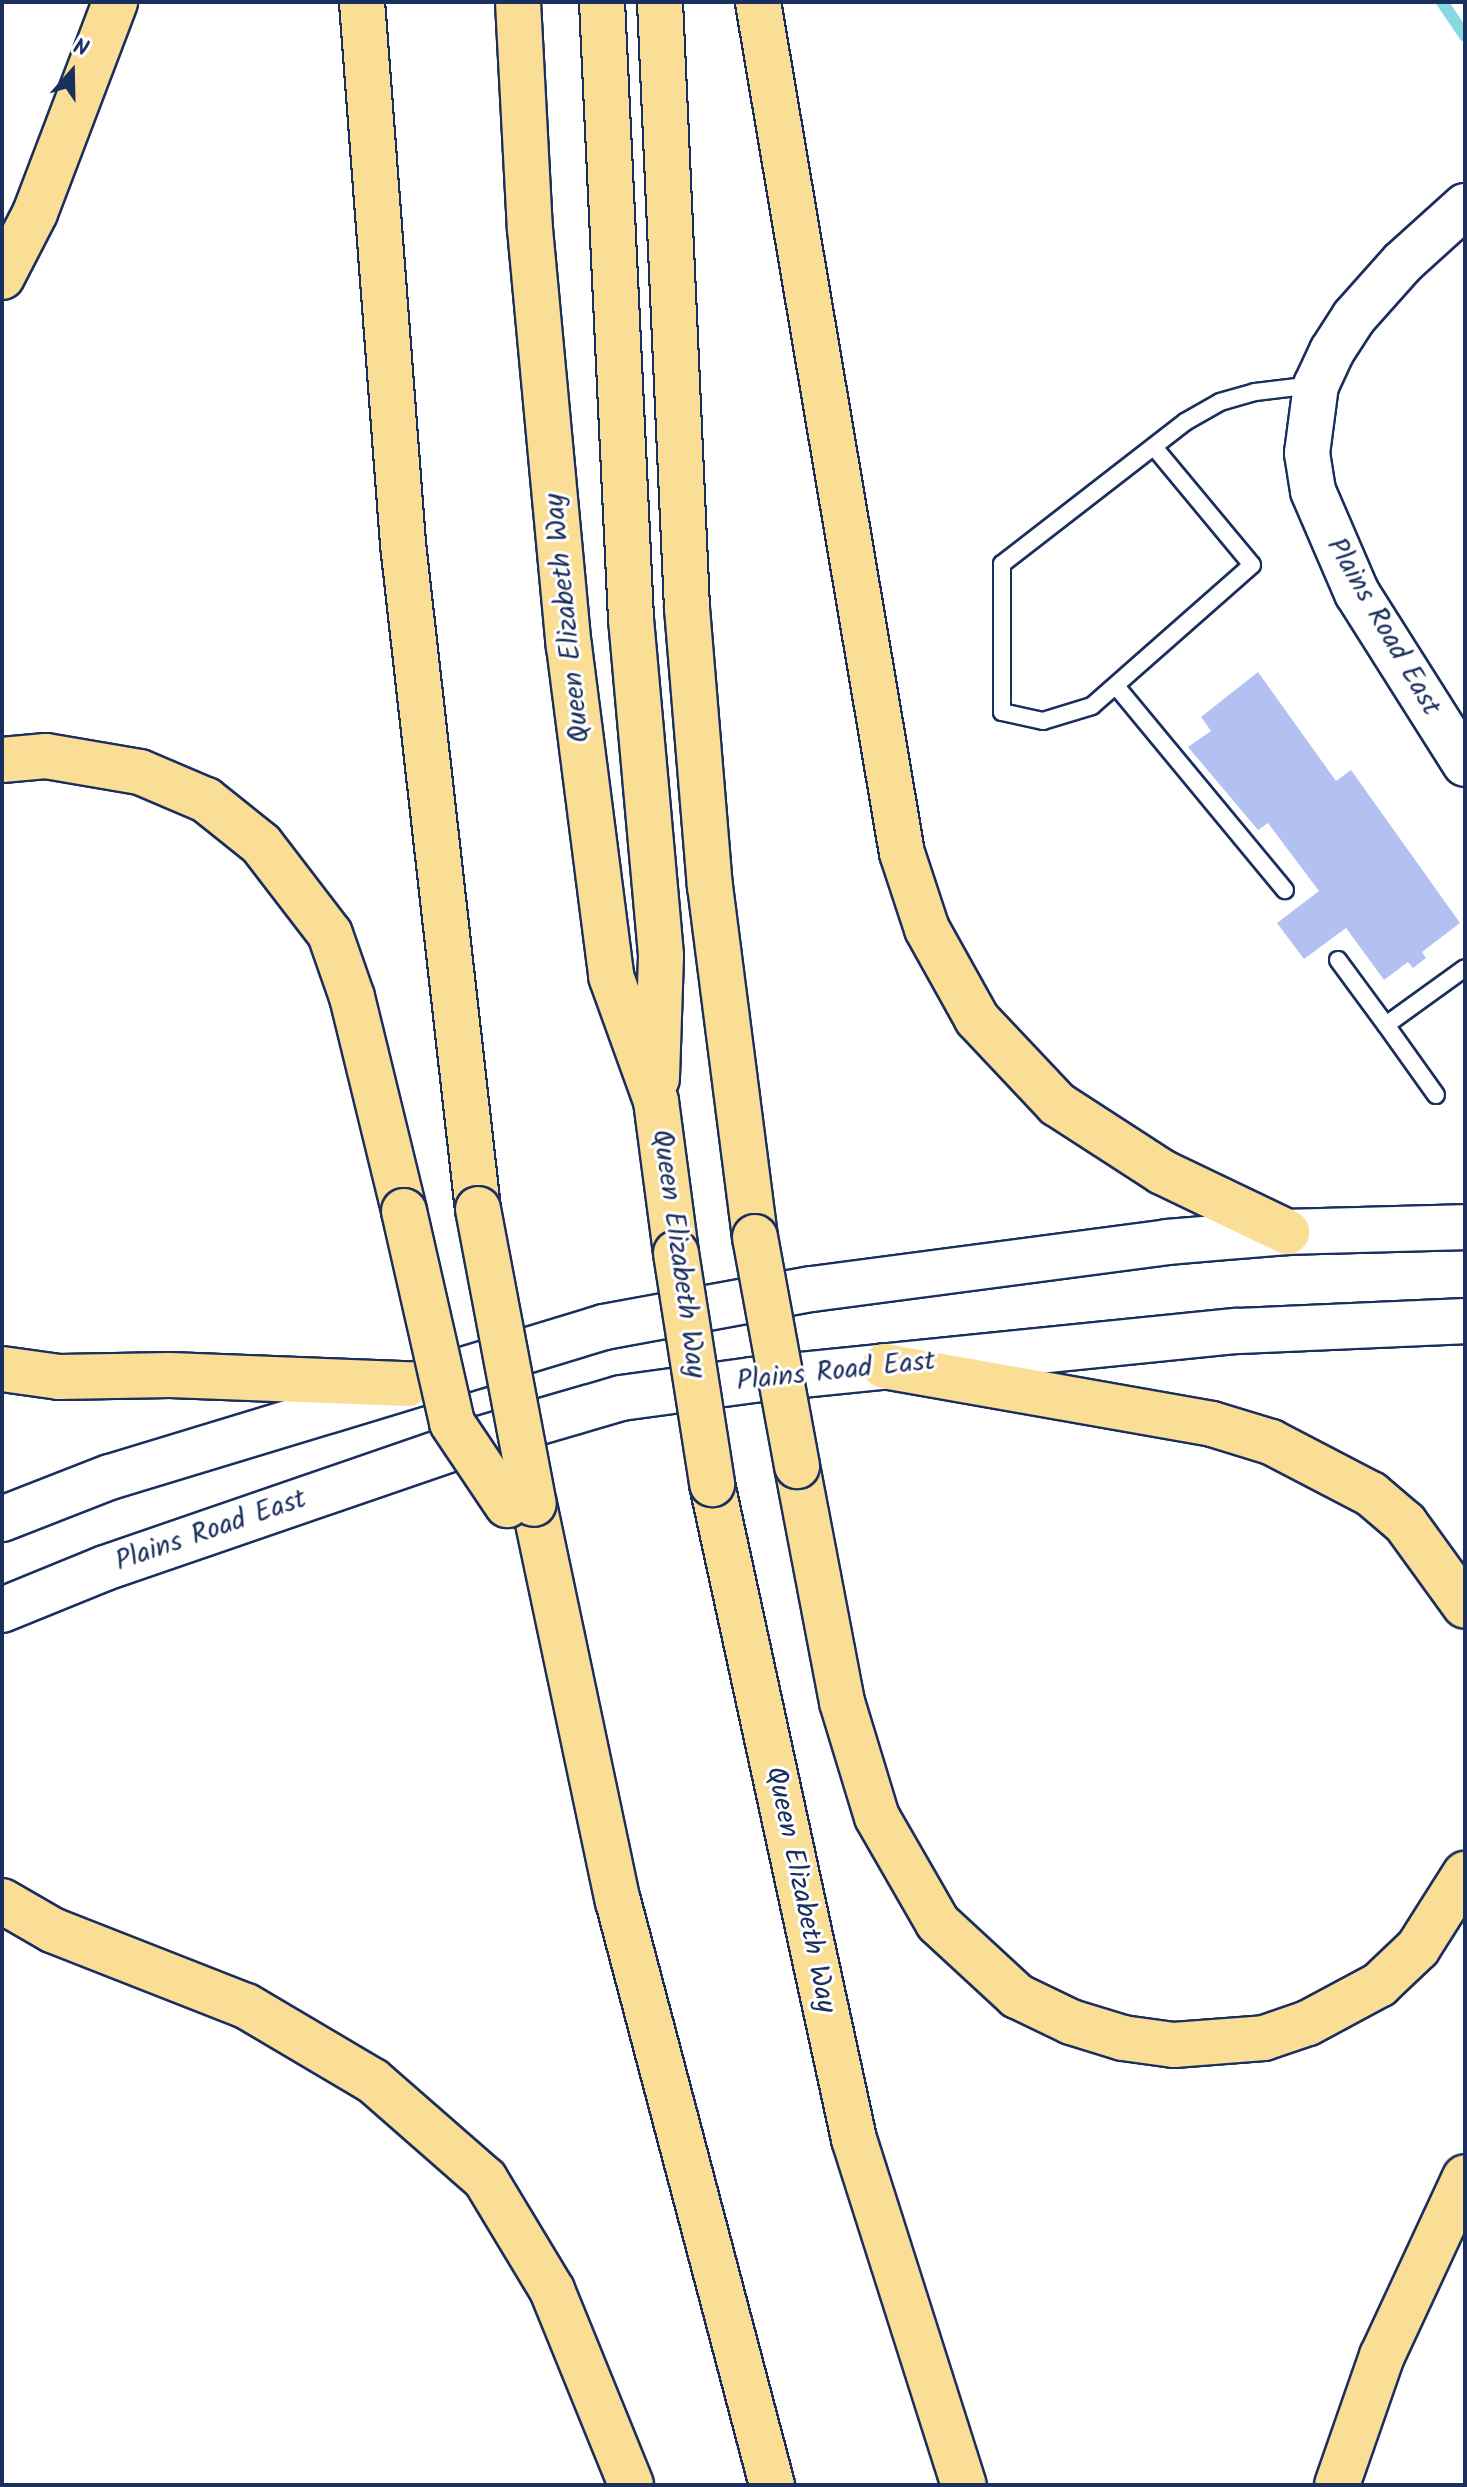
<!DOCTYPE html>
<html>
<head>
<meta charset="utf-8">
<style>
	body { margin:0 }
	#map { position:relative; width:1467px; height:2487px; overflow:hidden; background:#fff; font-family:Kalam,sans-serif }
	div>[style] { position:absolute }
	.stream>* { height:12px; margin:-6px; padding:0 6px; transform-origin:6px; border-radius:6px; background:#88d8e2 }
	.building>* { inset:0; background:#b2c1f1 }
	.roads { filter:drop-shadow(2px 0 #1b2f5e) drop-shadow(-2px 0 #1b2f5e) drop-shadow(0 2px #1b2f5e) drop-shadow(0 -2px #1b2f5e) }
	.lane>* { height:16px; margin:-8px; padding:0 8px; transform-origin:8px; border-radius:8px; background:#fff }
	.secondary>* { height:44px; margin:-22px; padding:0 22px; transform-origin:22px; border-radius:22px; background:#fff }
	.highway>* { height:44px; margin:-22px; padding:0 22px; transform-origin:22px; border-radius:22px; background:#fbde96 }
	.bridges { filter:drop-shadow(2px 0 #1b2f5e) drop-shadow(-2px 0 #1b2f5e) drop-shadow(0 2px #1b2f5e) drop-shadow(0 -2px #1b2f5e) }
	.highway-bridge>* { height:44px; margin:-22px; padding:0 22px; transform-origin:22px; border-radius:22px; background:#fbde96 }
	span { translate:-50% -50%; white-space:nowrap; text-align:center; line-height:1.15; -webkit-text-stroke:6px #fff; paint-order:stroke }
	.street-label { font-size:28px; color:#1b2f5e }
	.frame { position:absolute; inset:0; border:4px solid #1b2f5e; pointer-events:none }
	.north { position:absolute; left:32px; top:32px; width:80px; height:80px; -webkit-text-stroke:6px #fff; paint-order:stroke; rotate:20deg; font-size:22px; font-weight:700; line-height:32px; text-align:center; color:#1b2f5e }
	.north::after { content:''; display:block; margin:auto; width:28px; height:36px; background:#1b2f5e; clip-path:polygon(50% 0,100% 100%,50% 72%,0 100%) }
</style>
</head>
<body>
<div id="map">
	<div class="stream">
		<div style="left:1442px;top:2px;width:41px;rotate:55.9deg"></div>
	</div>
	<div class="building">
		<div style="clip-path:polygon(1258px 672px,1336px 781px,1351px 770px,1460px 923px,1422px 952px,1426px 958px,1413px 968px,1408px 962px,1384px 980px,1346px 928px,1304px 959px,1277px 923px,1319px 891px,1268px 823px,1258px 830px,1188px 747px,1211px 731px,1201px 717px)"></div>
	</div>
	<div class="roads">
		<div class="lane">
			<div style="left:1154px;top:447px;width:153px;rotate:50.3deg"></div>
			<div style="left:1252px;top:565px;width:213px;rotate:138.6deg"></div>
			<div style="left:1092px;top:706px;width:51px;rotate:163deg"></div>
			<div style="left:1043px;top:721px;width:42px;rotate:-167.6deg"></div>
			<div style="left:1002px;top:712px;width:148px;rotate:-90deg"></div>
			<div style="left:1002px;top:564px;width:232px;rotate:-37.8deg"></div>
			<div style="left:1185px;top:422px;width:40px;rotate:-29.7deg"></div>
			<div style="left:1220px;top:402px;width:36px;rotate:-16deg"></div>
			<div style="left:1255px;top:392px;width:59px;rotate:-6.8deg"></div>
			<div style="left:1116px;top:686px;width:265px;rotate:50.4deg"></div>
			<div style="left:1338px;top:960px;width:81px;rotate:53.6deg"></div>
			<div style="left:1386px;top:1025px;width:97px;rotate:-35.8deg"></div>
			<div style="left:1386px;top:1025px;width:86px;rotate:54.5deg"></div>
		</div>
		<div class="secondary">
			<div style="left:1465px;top:206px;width:84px;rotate:137.9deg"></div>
			<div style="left:1403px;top:262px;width:74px;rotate:131.7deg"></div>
			<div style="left:1354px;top:317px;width:40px;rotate:122.9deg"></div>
			<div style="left:1332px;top:351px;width:38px;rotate:115deg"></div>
			<div style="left:1316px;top:385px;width:69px;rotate:97.5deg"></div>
			<div style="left:1307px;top:453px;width:38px;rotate:81deg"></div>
			<div style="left:1313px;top:491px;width:111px;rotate:66.7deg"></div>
			<div style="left:1357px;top:593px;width:202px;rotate:57.7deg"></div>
			<div style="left:2px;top:1519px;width:116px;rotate:-21.3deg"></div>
			<div style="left:110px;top:1477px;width:516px;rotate:-16.89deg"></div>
			<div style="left:604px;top:1327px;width:211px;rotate:-10.4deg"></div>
			<div style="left:812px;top:1289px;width:358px;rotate:-7.5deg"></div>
			<div style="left:1167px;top:1242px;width:120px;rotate:-4.8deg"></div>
			<div style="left:1287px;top:1232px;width:178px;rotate:-1.6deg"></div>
			<div style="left:2px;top:1610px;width:111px;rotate:-22.2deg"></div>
			<div style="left:105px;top:1568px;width:386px;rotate:-19deg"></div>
			<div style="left:470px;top:1442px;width:157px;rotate:-16.2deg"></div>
			<div style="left:621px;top:1398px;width:132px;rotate:-7.8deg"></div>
			<div style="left:752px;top:1380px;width:488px;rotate:-5.8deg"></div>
			<div style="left:1238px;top:1331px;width:227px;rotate:-2.5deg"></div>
		</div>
		<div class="highway">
			<div style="left:362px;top:2px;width:544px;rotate:85.67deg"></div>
			<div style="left:403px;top:544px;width:669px;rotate:83.57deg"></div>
			<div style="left:518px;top:2px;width:227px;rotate:87deg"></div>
			<div style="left:530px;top:229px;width:419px;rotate:84.7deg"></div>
			<div style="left:569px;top:646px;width:333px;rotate:82.7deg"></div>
			<div style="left:611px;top:976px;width:133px;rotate:70.2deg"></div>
			<div style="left:656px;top:1101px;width:153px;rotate:82.5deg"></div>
			<div style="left:602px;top:2px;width:618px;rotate:87.31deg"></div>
			<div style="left:631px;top:619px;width:338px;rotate:84.9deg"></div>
			<div style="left:661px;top:956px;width:123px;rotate:91.9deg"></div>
			<div style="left:660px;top:2px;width:607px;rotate:87.45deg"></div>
			<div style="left:687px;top:608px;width:279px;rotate:85.3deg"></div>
			<div style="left:710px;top:886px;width:354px;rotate:82.7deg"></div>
			<div style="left:758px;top:2px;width:863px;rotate:80.4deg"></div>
			<div style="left:902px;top:853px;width:80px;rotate:71.8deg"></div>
			<div style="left:927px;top:929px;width:103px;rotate:60.9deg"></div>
			<div style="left:977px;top:1019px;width:117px;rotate:46.7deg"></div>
			<div style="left:1057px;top:1104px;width:125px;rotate:32.9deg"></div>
			<div style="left:1162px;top:1172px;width:139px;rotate:25.6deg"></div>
			<div style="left:2px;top:277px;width:72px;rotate:-62.7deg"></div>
			<div style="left:35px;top:213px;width:226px;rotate:-69.2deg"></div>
			<div style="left:2px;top:760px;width:44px;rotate:-5.2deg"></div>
			<div style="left:46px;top:756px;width:95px;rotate:9.7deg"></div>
			<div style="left:140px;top:772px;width:72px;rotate:23deg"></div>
			<div style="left:206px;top:800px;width:70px;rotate:38.7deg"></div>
			<div style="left:261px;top:844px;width:113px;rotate:52.5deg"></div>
			<div style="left:330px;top:934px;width:67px;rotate:70.8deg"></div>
			<div style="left:352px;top:997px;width:220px;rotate:76.3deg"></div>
			<div style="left:884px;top:1366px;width:333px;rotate:10deg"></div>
			<div style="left:1212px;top:1424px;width:62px;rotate:17deg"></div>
			<div style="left:1271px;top:1442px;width:113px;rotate:27.5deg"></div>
			<div style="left:1371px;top:1494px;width:45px;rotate:40.5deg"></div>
			<div style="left:1405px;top:1523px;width:102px;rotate:54.1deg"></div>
			<div style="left:2px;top:1369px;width:58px;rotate:8deg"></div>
			<div style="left:59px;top:1377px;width:111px;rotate:-1deg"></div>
			<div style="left:170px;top:1375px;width:238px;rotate:2.2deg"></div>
			<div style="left:797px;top:1466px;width:240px;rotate:79.2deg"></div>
			<div style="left:842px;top:1702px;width:120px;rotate:73.1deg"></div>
			<div style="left:877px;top:1817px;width:122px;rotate:60.1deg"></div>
			<div style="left:938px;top:1923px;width:108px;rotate:42.7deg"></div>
			<div style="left:1017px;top:1996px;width:60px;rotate:25.7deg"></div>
			<div style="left:1071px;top:2022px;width:54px;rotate:17.1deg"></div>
			<div style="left:1123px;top:2038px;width:51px;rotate:7.8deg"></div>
			<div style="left:1174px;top:2045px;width:90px;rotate:-4.4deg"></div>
			<div style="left:1264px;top:2038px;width:46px;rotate:-18.8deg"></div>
			<div style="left:1308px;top:2023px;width:81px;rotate:-28.2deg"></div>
			<div style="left:1379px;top:1985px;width:54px;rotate:-43.5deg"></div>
			<div style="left:1418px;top:1948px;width:88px;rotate:-57.6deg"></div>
			<div style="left:712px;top:1484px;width:670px;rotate:77.77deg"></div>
			<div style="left:854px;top:2139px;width:363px;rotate:72.4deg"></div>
			<div style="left:534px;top:1504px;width:406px;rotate:78.1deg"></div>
			<div style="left:618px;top:1901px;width:604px;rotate:75.23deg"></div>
			<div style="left:2px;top:1901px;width:58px;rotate:30.1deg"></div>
			<div style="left:52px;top:1930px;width:208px;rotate:21.4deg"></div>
			<div style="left:246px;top:2006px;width:147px;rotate:30.6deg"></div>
			<div style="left:373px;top:2081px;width:149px;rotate:41.2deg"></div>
			<div style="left:485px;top:2179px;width:130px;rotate:58.9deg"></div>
			<div style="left:552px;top:2290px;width:210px;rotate:67.9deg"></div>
			<div style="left:1337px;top:2485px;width:137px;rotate:-70.8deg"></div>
			<div style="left:1382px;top:2356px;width:197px;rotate:-65.1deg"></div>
		</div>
	</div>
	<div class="bridges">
		<div class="highway-bridge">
			<div style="left:478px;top:1209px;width:300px;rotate:79.3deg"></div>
			<div style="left:404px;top:1211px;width:217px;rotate:77.2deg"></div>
			<div style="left:452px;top:1423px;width:99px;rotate:56.1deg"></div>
			<div style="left:755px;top:1237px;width:233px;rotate:79.6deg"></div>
			<div style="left:676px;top:1253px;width:234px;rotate:81.1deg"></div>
		</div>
	</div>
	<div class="street-label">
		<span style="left:568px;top:618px;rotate:-96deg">Queen Elizabeth Way</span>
		<span style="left:1383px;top:627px;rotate:60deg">Plains Road East</span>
		<span style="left:678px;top:1254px;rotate:82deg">Queen Elizabeth Way</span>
		<span style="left:836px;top:1372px;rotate:-6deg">Plains Road East</span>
		<span style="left:211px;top:1531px;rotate:-19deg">Plains Road East</span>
		<span style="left:800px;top:1890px;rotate:78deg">Queen Elizabeth Way</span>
	</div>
	<div class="frame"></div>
	<div class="north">N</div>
</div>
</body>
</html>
